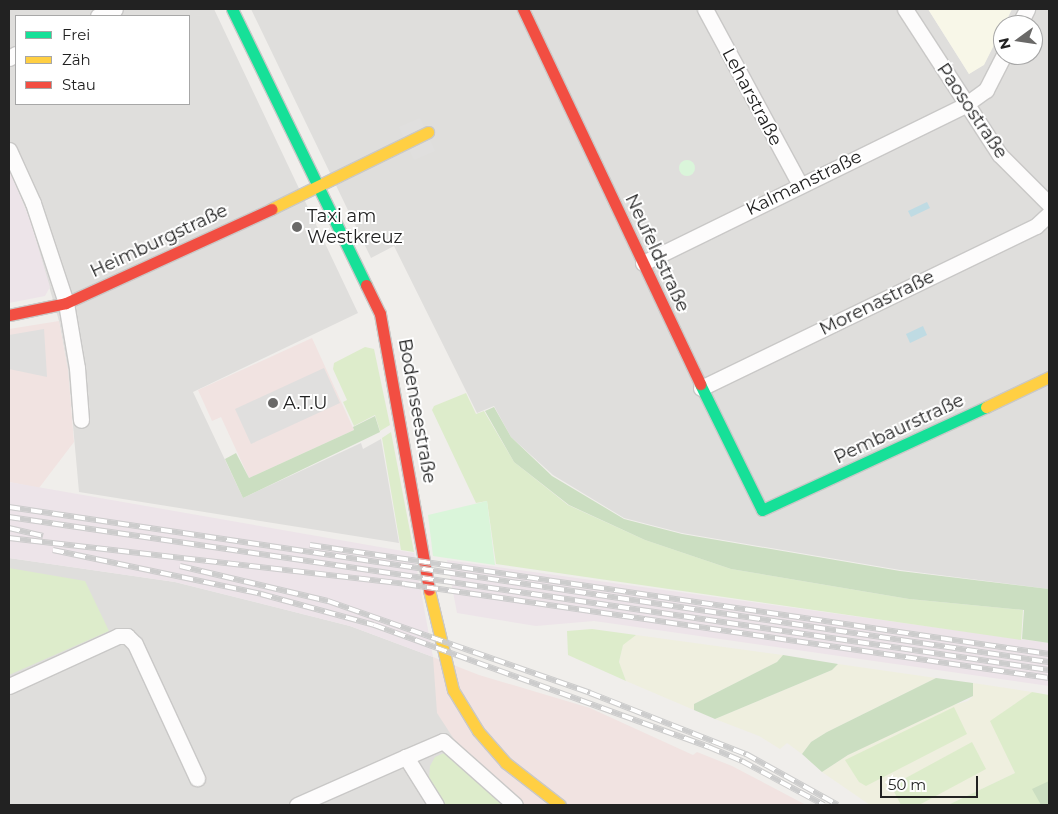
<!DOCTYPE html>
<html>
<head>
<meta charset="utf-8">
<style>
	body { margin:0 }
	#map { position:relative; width:1058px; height:814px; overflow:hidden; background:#f0eeeb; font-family:Montserrat,sans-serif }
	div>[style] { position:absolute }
	.residential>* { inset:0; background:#dfdedc }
	.commercial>* { inset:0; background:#f1e3e1 }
	.industrial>* { inset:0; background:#ede4e9 }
	.education>* { inset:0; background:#f8f7e8 }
	.farmland>* { inset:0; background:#efefdf }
	.grass>* { inset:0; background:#ddeccb }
	.forest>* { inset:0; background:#cbdec1 }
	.park>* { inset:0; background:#daf5da }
	.round { border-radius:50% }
	.parking>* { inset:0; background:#e0dfde }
	.water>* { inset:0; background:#bfdbe3 }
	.roads { filter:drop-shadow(1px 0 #c9c8c7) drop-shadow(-1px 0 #c9c8c7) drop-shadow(0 1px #c9c8c7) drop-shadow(0 -1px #c9c8c7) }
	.street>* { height:15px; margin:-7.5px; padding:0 7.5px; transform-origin:7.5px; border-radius:7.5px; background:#fdfcfc }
	.fast>* { height:11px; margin:-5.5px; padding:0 5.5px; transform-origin:5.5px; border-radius:5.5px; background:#16e098 }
	.slow>* { height:11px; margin:-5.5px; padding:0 5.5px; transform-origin:5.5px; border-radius:5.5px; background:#ffcf43 }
	.jam>* { height:11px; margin:-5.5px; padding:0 5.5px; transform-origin:5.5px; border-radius:5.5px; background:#f24e42 }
	.rail>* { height:5.5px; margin-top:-2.75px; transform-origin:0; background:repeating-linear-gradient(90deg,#fff 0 11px,#ccc 0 22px); box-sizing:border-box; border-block:1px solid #ccc }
	.dots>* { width:14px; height:14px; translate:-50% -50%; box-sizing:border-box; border:2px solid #fff; border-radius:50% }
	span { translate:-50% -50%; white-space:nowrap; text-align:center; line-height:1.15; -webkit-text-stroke:4px #fff; paint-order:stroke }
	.street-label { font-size:18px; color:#222 }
	.poi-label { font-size:18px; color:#222 }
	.left { translate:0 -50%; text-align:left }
	.frame { position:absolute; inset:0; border:10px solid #222; pointer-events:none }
	.legend { position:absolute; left:15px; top:15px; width:175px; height:90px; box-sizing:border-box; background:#fff; border:1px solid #a7a7a7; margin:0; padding:6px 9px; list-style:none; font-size:15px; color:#222 }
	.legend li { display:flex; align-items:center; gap:10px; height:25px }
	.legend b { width:25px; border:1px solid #a7a7a7 }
	.north { position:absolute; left:993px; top:15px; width:50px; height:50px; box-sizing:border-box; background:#fff; border:1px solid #a7a7a7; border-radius:50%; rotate:256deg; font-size:14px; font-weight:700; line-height:20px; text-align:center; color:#222 }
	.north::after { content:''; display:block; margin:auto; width:18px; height:22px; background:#6a6968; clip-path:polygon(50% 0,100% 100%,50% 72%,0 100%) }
	.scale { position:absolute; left:880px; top:776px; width:98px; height:22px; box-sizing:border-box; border:2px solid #222; border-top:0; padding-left:6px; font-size:15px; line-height:18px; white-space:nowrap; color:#222; -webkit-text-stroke:4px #fff; paint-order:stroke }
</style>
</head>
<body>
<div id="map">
	<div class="residential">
		<div style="clip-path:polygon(evenodd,9px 9px,214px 9px,358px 313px,193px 392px,243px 498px,361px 443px,363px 449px,381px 439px,399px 543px,79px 492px,68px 370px,59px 321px,30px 220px,9px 169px,9px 9px,16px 16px,189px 16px,189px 104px,16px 104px,16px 16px)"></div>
		<div style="clip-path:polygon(251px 9px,928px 9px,969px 74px,984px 64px,1003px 27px,1003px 55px,1033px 55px,1033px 25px,1004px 25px,1012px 9px,1049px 9px,1049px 589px,900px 570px,682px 533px,624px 518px,553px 475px,511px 437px,494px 406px,477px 413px,394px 246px,371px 258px)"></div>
		<div style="clip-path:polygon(9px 558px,175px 582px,350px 626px,433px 657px,491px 779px,525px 805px,9px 805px)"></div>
	</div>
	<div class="commercial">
		<div style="clip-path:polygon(59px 321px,68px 370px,74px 442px,39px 488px,9px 482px,9px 329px)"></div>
		<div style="clip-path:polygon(312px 338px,354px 430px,249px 478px,221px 417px,212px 421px,198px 390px)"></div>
		<div style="clip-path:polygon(433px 657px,479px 675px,590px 708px,693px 755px,697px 752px,732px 766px,806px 805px,525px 805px,491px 779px,459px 747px,437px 713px)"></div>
	</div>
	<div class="industrial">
		<div style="clip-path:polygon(9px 169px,30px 220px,50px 287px,45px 296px,9px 303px)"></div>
		<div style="clip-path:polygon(9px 482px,414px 553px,433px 657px,350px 626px,175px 582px,9px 558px)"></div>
		<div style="clip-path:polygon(447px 560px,1049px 643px,1049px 686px,594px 621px,536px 626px,457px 613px)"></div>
	</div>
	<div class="education">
		<div style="clip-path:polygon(928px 9px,1012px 9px,984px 65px,969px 74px)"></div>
	</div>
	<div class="farmland">
		<div style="clip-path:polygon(636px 635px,783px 655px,777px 662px,694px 704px,694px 710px,626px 681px,619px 663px,623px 644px)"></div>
		<div style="clip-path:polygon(838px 664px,936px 678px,827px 732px,811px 742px,802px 754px,787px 743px,780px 749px,759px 736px,715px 719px,832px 670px)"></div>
		<div style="clip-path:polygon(973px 683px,1032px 692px,991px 721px,1015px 773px,948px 805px,870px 805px,822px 772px,848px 755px,942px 708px,968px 701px,973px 696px)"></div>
	</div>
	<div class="grass">
		<div style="clip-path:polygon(365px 347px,374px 349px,390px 425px,380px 431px,375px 415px,354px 426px,343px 402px,347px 400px,333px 369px,334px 363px)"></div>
		<div style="clip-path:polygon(466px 393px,476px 414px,484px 411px,514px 462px,568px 505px,645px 540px,731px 569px,909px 599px,1023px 610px,1021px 640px,496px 564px,487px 501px,476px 503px,432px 410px,434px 406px)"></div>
		<div style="clip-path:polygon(391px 432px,414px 552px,401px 550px,400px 544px,382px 438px)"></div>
		<div style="clip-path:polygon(9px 568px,85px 581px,109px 631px,9px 675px)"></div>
		<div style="clip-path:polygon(592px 629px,636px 635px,623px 645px,619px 662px,626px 681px,568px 655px,567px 631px)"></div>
		<div style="clip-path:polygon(1032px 692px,1049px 695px,1049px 805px,948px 805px,1015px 773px,990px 721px)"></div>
		<div style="clip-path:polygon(954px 707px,967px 734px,866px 786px,859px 782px,845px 760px)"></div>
		<div style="clip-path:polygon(972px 742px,986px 769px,919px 805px,901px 805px,891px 786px)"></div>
		<div style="clip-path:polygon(444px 753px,507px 805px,444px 805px,429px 779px,430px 766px,435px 757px)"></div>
	</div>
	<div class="forest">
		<div style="clip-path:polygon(494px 407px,511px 437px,552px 476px,624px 519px,682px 534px,900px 571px,1049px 589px,1049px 643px,1022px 639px,1024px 610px,909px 599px,731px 569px,645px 540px,569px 505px,514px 462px,485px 411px)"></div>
		<div style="clip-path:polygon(375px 416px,380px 432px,243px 498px,225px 459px,236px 453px,249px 478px,354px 430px,353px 427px)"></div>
		<div style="clip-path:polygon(783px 655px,838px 664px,832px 670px,715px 719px,694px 710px,694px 704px,777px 662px)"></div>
		<div style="clip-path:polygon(936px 678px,973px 683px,973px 696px,848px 755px,822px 772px,802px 754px,811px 742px,827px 732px)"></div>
		<div style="clip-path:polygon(1049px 781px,1049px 805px,1041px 805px,1032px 789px)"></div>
	</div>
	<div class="park">
		<div class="round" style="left:679px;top:160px;width:16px;height:16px"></div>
		<div style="clip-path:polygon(487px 501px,495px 565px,433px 556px,428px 515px)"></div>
	</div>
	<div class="parking">
		<div style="clip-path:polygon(420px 118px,435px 151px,414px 160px,399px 127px)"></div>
		<div style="clip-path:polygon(44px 329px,47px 377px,9px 369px,9px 335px)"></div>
		<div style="clip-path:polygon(324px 368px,340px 403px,251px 444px,235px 409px)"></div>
	</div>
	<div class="water">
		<div style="clip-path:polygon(927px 202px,930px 208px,911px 217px,908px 211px)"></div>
		<div style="clip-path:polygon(923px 326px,927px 335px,910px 343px,906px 334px)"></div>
	</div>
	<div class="roads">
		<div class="street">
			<div style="left:705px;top:9px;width:200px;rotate:61.6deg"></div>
			<div style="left:905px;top:9px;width:173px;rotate:57deg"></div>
			<div style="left:999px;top:154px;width:71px;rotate:45deg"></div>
			<div style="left:98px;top:16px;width:18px;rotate:-22deg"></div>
			<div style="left:1019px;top:25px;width:18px;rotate:-63deg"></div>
			<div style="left:9px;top:58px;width:8px;rotate:-30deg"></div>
			<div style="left:9px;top:150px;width:58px;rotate:65.6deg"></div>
			<div style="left:33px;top:203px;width:105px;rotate:71.7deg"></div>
			<div style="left:66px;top:303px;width:66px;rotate:80.4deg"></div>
			<div style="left:77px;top:368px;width:52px;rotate:85.6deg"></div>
			<div style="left:643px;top:263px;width:359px;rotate:-26.1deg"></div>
			<div style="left:965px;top:105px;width:26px;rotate:-36deg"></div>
			<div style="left:986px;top:90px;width:39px;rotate:-63deg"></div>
			<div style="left:701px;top:388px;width:372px;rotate:-25.8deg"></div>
			<div style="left:1036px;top:226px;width:18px;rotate:-43deg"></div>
			<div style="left:9px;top:686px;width:120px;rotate:-24.6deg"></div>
			<div style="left:118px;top:636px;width:9px"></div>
			<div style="left:127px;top:636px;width:11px;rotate:45deg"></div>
			<div style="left:135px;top:644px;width:148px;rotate:65.2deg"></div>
			<div style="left:297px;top:805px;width:119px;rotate:-23.8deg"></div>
			<div style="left:436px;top:805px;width:57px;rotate:-122deg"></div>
			<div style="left:406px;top:757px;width:40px;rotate:-23.4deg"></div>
			<div style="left:443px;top:741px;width:96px;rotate:41.6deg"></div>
		</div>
		<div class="fast">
			<div style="left:232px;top:9px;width:307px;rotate:64.1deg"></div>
			<div style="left:700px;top:384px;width:140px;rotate:63.8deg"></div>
			<div style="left:762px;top:510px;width:247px;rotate:-24.7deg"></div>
		</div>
		<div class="slow">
			<div style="left:271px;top:209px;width:175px;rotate:-26.1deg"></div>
			<div style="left:986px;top:407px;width:70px;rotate:-25.5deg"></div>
			<div style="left:429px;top:590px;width:103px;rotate:76.5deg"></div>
			<div style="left:453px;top:690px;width:48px;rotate:58.6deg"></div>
			<div style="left:478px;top:731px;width:43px;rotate:48.8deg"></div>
			<div style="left:506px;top:763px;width:68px;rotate:37.9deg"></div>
		</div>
		<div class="jam">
			<div style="left:523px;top:9px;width:415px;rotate:64.7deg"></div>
			<div style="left:366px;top:285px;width:32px;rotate:64deg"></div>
			<div style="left:380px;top:314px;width:280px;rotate:79.9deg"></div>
			<div style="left:9px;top:315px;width:58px;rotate:-11.9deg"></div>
			<div style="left:66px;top:303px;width:226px;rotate:-24.6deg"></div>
		</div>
	</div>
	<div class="rail">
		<div style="left:9px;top:507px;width:1051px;rotate:8.48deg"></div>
		<div style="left:9px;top:517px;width:1051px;rotate:8.37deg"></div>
		<div style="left:9px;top:528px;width:35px;rotate:13deg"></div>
		<div style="left:9px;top:538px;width:399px;rotate:6.6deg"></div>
		<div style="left:405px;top:584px;width:651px;rotate:8.3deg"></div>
		<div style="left:310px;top:545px;width:747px;rotate:8.39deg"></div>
		<div style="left:53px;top:550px;width:213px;rotate:11.9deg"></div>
		<div style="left:261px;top:594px;width:117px;rotate:15.3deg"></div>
		<div style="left:374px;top:625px;width:357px;rotate:20deg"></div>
		<div style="left:709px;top:747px;width:36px;rotate:23deg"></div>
		<div style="left:742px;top:761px;width:93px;rotate:28.2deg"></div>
		<div style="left:180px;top:566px;width:152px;rotate:13.3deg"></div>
		<div style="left:328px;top:601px;width:278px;rotate:19.3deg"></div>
		<div style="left:590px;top:693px;width:168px;rotate:21.4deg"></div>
		<div style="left:746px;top:754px;width:105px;rotate:29deg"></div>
	</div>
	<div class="dots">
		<div style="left:297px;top:227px;background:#6a6968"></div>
		<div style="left:273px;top:403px;background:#6a6968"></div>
	</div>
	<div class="street-label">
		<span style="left:752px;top:97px;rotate:62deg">Leharstraße</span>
		<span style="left:972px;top:111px;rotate:56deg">Paosostraße</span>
		<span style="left:804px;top:183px;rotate:-26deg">Kalmanstraße</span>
		<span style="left:159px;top:241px;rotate:-25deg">Heimburgstraße</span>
		<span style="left:657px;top:253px;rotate:65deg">Neufeldstraße</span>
		<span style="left:877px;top:303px;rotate:-26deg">Morenastraße</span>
		<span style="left:417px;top:411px;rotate:80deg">Bodenseestraße</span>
		<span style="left:899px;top:429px;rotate:-25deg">Pembaurstraße</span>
	</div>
	<div class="poi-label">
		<span class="left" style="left:307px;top:227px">Taxi am<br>Westkreuz</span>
		<span class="left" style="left:283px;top:403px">A.T.U</span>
	</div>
	<div class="frame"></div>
	<ul class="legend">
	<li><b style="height:6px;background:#16e098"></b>Frei</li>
	<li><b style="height:6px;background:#ffcf43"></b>Zäh</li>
	<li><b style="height:6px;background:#f24e42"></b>Stau</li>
	</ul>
	<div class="north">N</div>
	<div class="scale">50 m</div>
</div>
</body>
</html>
